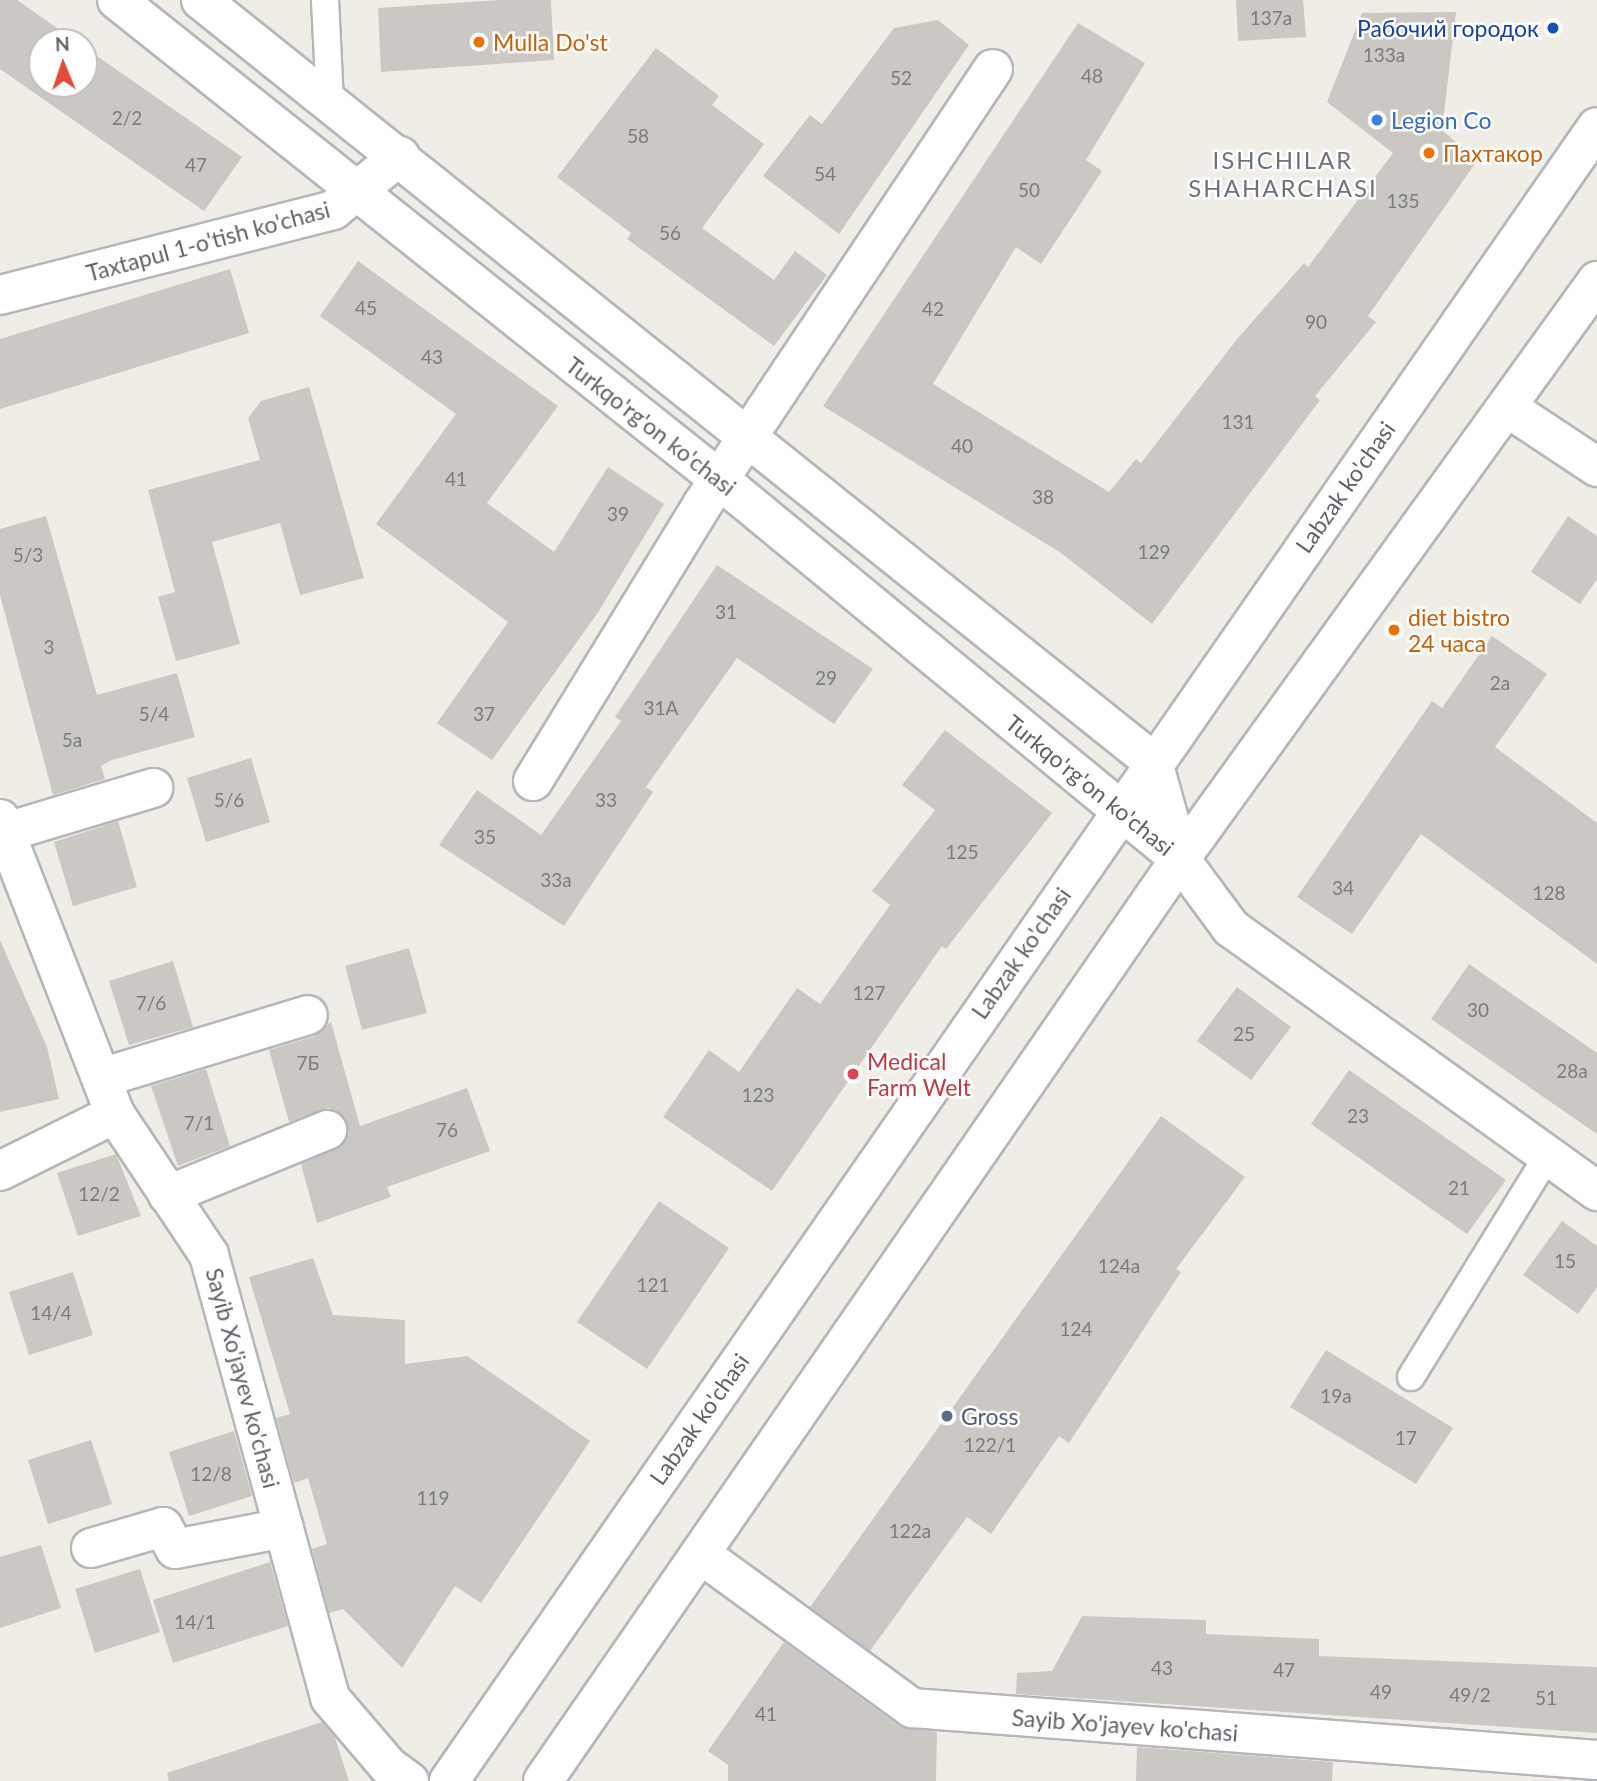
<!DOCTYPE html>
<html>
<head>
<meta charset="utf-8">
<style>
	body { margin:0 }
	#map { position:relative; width:1597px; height:1781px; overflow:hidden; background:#efede6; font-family:Lato,sans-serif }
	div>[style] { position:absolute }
	.building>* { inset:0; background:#cbc8c3 }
	.roads { filter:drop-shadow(2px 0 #b3b6ba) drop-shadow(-2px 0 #b3b6ba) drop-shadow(0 2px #b3b6ba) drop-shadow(0 -2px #b3b6ba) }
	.service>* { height:26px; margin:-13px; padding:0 13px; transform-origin:13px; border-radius:13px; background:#fff }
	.minor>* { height:38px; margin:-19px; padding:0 19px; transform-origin:19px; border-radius:19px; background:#fff }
	.secondary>* { height:38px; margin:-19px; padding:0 19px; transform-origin:19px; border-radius:19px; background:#fff }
	.dots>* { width:19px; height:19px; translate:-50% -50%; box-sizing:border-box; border:4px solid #fff; border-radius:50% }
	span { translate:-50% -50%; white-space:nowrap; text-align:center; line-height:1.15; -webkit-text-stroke:5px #fff; paint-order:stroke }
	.number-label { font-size:19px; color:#797b7d }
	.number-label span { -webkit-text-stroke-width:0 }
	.transit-label { font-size:23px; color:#164399 }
	.right { translate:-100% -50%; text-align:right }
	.food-label { font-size:23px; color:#c56008 }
	.left { translate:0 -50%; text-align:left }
	.shop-label { font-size:23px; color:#366cbe }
	.street-label { font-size:23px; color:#5e6166 }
	.health-label { font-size:23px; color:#be3a42 }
	.service-label { font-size:23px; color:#4e5e75 }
	.neighbourhood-label { font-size:24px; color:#6f7378; letter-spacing:2px }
	.north { position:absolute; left:28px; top:28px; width:70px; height:70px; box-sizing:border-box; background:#fff; border:2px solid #bfc0c2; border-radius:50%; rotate:358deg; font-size:19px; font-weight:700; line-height:28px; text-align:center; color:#5e6166 }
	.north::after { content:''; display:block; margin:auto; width:24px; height:32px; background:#e24a39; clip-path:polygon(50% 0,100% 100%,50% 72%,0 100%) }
</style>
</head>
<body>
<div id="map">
	<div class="building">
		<div style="clip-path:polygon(0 0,17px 0,77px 42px,42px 42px,42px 84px,84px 84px,84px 47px,242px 157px,204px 211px,0 69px)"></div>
		<div style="clip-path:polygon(500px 0,551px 0,554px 60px,381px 72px,378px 8px)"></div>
		<div style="clip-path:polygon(1236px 0,1303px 0,1306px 37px,1238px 41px)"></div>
		<div style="clip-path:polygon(1456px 12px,1442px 130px,1477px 161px,1368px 316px,1376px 322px,1315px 396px,1320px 400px,1152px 624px,1061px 553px,823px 406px,1078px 23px,1145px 63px,1086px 160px,1102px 171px,1041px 264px,1016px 247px,933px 384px,1109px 492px,1136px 459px,1141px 463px,1238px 338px,1304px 263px,1308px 267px,1393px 153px,1327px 102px,1362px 13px)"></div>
		<div style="clip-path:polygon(938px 20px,969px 45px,839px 234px,763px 176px,810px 115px,822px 124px,894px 28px)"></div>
		<div style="clip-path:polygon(656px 48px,719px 96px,712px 105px,764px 144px,702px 228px,774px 280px,795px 251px,827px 275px,774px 346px,627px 239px,631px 233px,557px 177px)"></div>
		<div style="clip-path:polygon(358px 261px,558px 406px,487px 503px,554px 552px,608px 467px,664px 504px,597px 614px,492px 760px,437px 723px,508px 622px,376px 524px,456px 414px,320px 316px)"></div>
		<div style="clip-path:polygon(230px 269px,249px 333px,0 409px,0 339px)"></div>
		<div style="clip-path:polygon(309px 387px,364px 578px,300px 595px,280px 523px,212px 542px,240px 644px,176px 661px,158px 597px,175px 592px,148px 490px,260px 460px,248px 418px,261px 401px)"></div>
		<div style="clip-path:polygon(46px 516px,97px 695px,177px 673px,195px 737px,112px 760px,101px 766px,105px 779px,53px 795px,0 595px,0 529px)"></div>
		<div style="clip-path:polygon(1568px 516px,1597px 536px,1597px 579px,1580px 604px,1531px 572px)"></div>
		<div style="clip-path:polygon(717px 565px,873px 669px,834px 724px,737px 658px,646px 787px,653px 792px,564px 926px,439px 845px,477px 790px,541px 835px,621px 721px,615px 717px)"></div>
		<div style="clip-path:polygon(1492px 636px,1547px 674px,1495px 747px,1597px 823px,1597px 964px,1421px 834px,1352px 934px,1297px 897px,1432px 701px,1442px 708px)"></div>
		<div style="clip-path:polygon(945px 730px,1052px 813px,946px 949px,942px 946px,772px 1191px,663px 1117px,709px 1050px,739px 1072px,797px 988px,820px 1004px,890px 905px,872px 891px,935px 810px,902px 785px)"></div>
		<div style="clip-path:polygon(251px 758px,270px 822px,206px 842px,187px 778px)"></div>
		<div style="clip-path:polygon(118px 821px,137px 887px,73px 906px,54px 842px)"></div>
		<div style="clip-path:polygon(0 940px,47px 1047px,59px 1099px,0 1112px)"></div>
		<div style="clip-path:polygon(409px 948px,427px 1013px,362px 1030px,345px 966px)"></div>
		<div style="clip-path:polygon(173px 961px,193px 1027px,129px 1045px,109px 981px)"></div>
		<div style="clip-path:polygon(1469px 964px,1597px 1053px,1597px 1134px,1431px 1019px)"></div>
		<div style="clip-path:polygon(1237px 987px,1291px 1027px,1251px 1080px,1197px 1041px)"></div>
		<div style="clip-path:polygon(331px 1022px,360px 1126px,467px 1088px,490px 1151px,387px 1187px,391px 1197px,317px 1223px,301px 1164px,344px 1144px,347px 1122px,329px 1108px,289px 1122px,269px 1050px,315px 1036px)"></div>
		<div style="clip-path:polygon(206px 1069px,230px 1146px,178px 1166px,151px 1086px)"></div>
		<div style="clip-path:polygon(1349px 1070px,1506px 1180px,1467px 1234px,1311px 1124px)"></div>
		<div style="clip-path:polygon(1161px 1116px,1245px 1177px,1176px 1269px,1181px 1272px,1069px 1443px,1059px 1436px,991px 1534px,967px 1517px,870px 1651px,810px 1607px)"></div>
		<div style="clip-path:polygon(116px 1154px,141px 1216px,78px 1236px,57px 1173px)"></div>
		<div style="clip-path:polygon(659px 1201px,729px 1248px,647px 1369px,577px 1322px)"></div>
		<div style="clip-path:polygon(1562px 1221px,1597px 1246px,1597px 1287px,1578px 1314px,1523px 1275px)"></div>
		<div style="clip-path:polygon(313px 1258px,333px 1315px,405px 1320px,405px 1364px,467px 1356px,590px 1441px,481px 1603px,455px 1586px,402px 1668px,343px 1609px,329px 1613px,312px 1549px,327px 1544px,308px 1478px,294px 1483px,276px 1418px,290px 1414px,249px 1277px)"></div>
		<div style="clip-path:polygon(73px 1272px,93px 1335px,29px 1355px,9px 1292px)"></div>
		<div style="clip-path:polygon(1326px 1350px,1453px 1428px,1416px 1484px,1290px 1407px)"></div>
		<div style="clip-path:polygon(234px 1431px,252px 1496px,189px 1516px,169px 1452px)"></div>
		<div style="clip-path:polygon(91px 1440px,112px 1504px,48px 1524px,28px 1460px)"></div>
		<div style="clip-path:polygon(41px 1545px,61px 1608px,0 1628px,0 1557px)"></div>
		<div style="clip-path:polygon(270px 1562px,288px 1626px,173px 1663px,153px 1600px)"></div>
		<div style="clip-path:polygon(140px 1569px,160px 1632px,95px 1653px,75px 1589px)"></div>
		<div style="clip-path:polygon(1082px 1616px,1206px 1620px,1206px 1634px,1319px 1639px,1319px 1656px,1597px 1667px,1597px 1733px,1016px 1694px,1017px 1673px,1052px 1671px)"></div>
		<div style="clip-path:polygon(784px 1642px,899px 1726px,937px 1732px,936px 1781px,728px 1781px,728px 1765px,708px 1751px)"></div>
		<div style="clip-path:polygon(322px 1722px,335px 1738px,349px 1781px,169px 1781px,167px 1773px)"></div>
		<div style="clip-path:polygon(1137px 1747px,1333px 1762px,1332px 1781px,1136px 1781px)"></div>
	</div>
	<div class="roads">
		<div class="service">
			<div style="left:325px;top:0;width:103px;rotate:87.2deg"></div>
			<div style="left:1411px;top:1377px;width:261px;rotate:-58.3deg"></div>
		</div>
		<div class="minor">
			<div style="left:117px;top:0;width:771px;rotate:38.52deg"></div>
			<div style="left:720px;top:480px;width:596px;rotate:39.49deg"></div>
			<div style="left:1180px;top:859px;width:86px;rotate:53.5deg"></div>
			<div style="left:1231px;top:928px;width:451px;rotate:35.7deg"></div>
			<div style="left:201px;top:0;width:1219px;rotate:38.67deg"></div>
			<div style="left:1153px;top:762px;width:101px;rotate:74.4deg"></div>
			<div style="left:0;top:295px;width:344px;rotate:-14.3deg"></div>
			<div style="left:333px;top:210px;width:86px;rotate:-38.9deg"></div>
			<div style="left:1508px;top:408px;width:107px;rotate:33.5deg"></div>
			<div style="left:533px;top:781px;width:324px;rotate:-58.5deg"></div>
			<div style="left:702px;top:505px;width:524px;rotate:-56.28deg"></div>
			<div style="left:0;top:819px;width:317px;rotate:68.7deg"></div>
			<div style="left:115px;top:1114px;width:169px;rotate:56.3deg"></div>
			<div style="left:209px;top:1255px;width:459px;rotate:74.7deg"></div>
			<div style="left:330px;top:1698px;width:89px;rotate:49.5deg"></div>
			<div style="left:388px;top:1766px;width:26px;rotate:36deg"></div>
			<div style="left:3px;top:833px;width:157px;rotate:-16.7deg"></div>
			<div style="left:101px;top:1078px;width:216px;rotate:-16.9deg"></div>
			<div style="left:0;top:1171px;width:128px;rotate:-26.4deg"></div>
			<div style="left:168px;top:1195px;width:172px;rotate:-22.2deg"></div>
			<div style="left:91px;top:1548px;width:75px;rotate:-16.3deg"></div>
			<div style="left:163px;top:1527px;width:25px;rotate:61deg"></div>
			<div style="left:175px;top:1549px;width:111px;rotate:-10.9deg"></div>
			<div style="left:702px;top:1555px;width:260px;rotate:36.1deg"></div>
			<div style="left:912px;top:1708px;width:687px;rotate:4.34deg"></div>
		</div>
		<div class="secondary">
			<div style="left:449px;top:1781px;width:2013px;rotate:-55.24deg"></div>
			<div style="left:543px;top:1781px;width:1121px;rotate:-55.36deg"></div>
			<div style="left:1180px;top:859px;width:713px;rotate:-54.19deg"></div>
		</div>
	</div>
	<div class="dots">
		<div style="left:1553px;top:28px;background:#1a4fb4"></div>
		<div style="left:479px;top:42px;background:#e8710a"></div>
		<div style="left:1377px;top:120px;background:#3f7fe0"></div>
		<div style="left:1429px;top:153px;background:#e8710a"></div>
		<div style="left:1394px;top:630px;background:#e8710a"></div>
		<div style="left:853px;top:1074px;background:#e0444e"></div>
		<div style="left:947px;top:1416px;background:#5c6f8a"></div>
	</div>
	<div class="number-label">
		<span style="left:1271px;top:18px">137а</span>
		<span style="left:1384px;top:55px">133а</span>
		<span style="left:1092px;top:76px">48</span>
		<span style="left:901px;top:78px">52</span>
		<span style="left:127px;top:118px">2/2</span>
		<span style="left:638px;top:136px">58</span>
		<span style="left:196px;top:165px">47</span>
		<span style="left:825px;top:174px">54</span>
		<span style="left:1029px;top:190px">50</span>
		<span style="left:1403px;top:201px">135</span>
		<span style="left:670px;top:233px">56</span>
		<span style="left:366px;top:308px">45</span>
		<span style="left:933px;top:309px">42</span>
		<span style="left:1316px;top:322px">90</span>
		<span style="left:432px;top:357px">43</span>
		<span style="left:1238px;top:422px">131</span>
		<span style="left:962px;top:446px">40</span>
		<span style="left:456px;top:479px">41</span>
		<span style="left:1043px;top:497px">38</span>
		<span style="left:618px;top:514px">39</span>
		<span style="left:1154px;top:552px">129</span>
		<span style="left:28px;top:555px">5/3</span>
		<span style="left:726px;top:612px">31</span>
		<span style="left:49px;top:647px">3</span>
		<span style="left:826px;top:678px">29</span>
		<span style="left:1500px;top:683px">2а</span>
		<span style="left:661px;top:708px">31A</span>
		<span style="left:154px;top:714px">5/4</span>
		<span style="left:484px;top:714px">37</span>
		<span style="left:72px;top:740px">5a</span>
		<span style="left:229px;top:800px">5/6</span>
		<span style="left:606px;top:800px">33</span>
		<span style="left:485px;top:837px">35</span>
		<span style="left:962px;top:852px">125</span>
		<span style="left:556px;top:880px">33a</span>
		<span style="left:1343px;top:888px">34</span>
		<span style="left:1549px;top:893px">128</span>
		<span style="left:869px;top:993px">127</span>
		<span style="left:151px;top:1003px">7/6</span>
		<span style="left:1478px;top:1010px">30</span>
		<span style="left:1244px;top:1034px">25</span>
		<span style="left:308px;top:1063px">7Б</span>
		<span style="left:1572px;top:1071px">28а</span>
		<span style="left:758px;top:1095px">123</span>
		<span style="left:1358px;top:1116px">23</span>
		<span style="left:199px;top:1123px">7/1</span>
		<span style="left:447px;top:1130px">76</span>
		<span style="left:1459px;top:1188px">21</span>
		<span style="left:99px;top:1194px">12/2</span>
		<span style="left:1565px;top:1261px">15</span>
		<span style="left:1119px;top:1266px">124a</span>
		<span style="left:653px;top:1285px">121</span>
		<span style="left:51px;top:1313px">14/4</span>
		<span style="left:1076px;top:1329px">124</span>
		<span style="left:1336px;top:1396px">19а</span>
		<span style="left:1406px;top:1438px">17</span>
		<span style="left:990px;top:1445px">122/1</span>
		<span style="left:211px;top:1474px">12/8</span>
		<span style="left:433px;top:1498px">119</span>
		<span style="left:910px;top:1531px">122a</span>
		<span style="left:195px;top:1622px">14/1</span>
		<span style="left:1162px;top:1668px">43</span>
		<span style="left:1284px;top:1670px">47</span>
		<span style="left:1381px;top:1692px">49</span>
		<span style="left:1470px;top:1695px">49/2</span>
		<span style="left:1546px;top:1698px">51</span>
		<span style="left:766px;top:1714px">41</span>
	</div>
	<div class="transit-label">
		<span class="right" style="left:1539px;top:28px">Рабочий городок</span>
	</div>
	<div class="food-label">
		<span class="left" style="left:493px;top:42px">Mulla Do'st</span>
		<span class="left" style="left:1443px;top:153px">Пахтакор</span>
		<span class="left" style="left:1408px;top:630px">diet bistro<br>24 часа</span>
	</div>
	<div class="shop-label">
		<span class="left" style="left:1391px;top:120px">Legion Co</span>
	</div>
	<div class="street-label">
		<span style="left:208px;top:241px;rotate:-15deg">Taxtapul 1-o'tish ko'chasi</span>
		<span style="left:651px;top:426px;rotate:38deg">Turkqo'rg'on ko'chasi</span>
		<span style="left:1345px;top:487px;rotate:-55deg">Labzak ko'chasi</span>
		<span style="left:1090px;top:785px;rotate:39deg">Turkqo'rg'on ko'chasi</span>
		<span style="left:1021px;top:953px;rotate:-55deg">Labzak ko'chasi</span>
		<span style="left:243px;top:1378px;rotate:75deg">Sayib Xo'jayev ko'chasi</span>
		<span style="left:699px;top:1419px;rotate:-55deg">Labzak ko'chasi</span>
		<span style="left:1125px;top:1725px;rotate:4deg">Sayib Xo'jayev ko'chasi</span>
	</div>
	<div class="health-label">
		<span class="left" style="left:867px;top:1074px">Medical<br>Farm Welt</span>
	</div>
	<div class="service-label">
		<span class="left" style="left:961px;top:1416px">Gross</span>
	</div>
	<div class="neighbourhood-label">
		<span style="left:1283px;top:174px">ISHCHILAR<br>SHAHARCHASI</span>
	</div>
	<div class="north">N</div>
</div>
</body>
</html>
